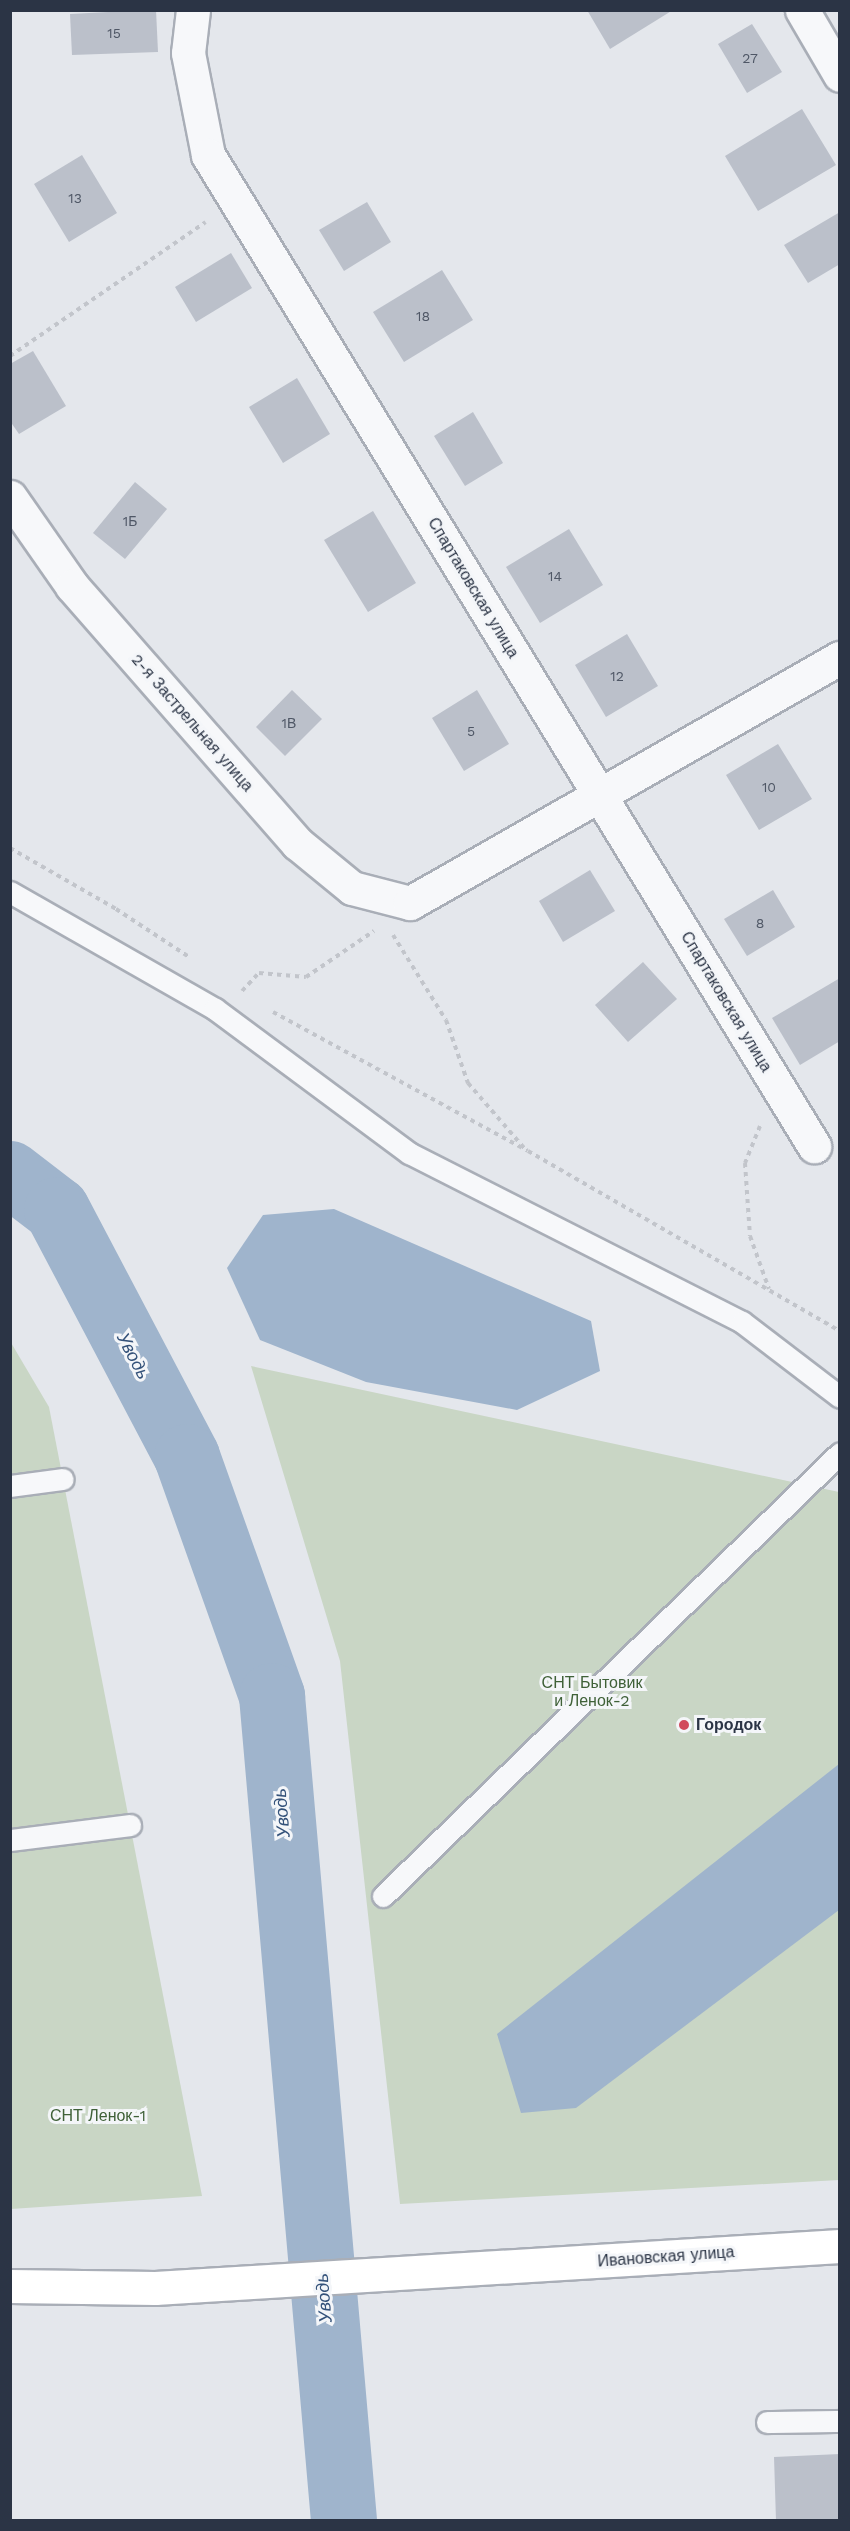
<!DOCTYPE html>
<html>
<head>
<meta charset="utf-8">
<style>
	body { margin:0 }
	#map { position:relative; width:850px; height:2531px; overflow:hidden; background:#e4e7ec; font-family:"Work Sans",sans-serif }
	div>[style] { position:absolute }
	.green>* { inset:0; background:#c9d6c5 }
	.water>* { inset:0; background:#9fb4cc }
	.river>* { height:66px; margin:-33px; padding:0 33px; transform-origin:33px; border-radius:33px; background:#9fb4cc }
	.building>* { inset:0; background:#bbc0ca }
	.path>* { height:4px; margin-top:-2px; transform-origin:0; background:repeating-linear-gradient(90deg,#c2c5cb 0 4.5px,transparent 0 9px) }
	.roads { filter:drop-shadow(2px 0 #a9aeb7) drop-shadow(-2px 0 #a9aeb7) drop-shadow(0 2px #a9aeb7) drop-shadow(0 -2px #a9aeb7) }
	.lane>* { height:21px; margin:-10.5px; padding:0 10.5px; transform-origin:10.5px; border-radius:10.5px; background:#f7f8fa }
	.street>* { height:33px; margin:-16.5px; padding:0 16.5px; transform-origin:16.5px; border-radius:16.5px; background:#f7f8fa }
	.primary>* { height:33px; margin:-16.5px; padding:0 16.5px; transform-origin:16.5px; border-radius:16.5px; background:#fff }
	.dots>* { width:16px; height:16px; translate:-50% -50%; box-sizing:border-box; border:3px solid #f4f6f9; border-radius:50% }
	span { translate:-50% -50%; white-space:nowrap; text-align:center; line-height:1.15; -webkit-text-stroke:6px #f4f6f9; paint-order:stroke }
	.number-label { font-size:14px; color:#4f5766 }
	.number-label span { -webkit-text-stroke-width:0 }
	.street-label { font-size:16px; color:#2b3445 }
	.park-label { font-size:16px; color:#3f6138 }
	.poi-label { font-size:16px; color:#2b3445; font-weight:700 }
	.left { translate:0 -50%; text-align:left }
	.water-label { font-size:18px; color:#34527a; font-style:italic }
	.frame { position:absolute; inset:0; border:12px solid #2b3445; pointer-events:none }
</style>
</head>
<body>
<div id="map">
	<div class="green">
		<div style="clip-path:polygon(10px 1341px,49px 1407px,202px 2196px,11px 2209px)"></div>
		<div style="clip-path:polygon(251px 1366px,839px 1492px,839px 2180px,400px 2204px,340px 1661px)"></div>
	</div>
	<div class="water">
		<div style="clip-path:polygon(334px 1209px,591px 1321px,600px 1371px,517px 1410px,366px 1382px,260px 1340px,227px 1268px,263px 1215px)"></div>
		<div style="clip-path:polygon(839px 1764px,839px 1910px,576px 2108px,521px 2113px,497px 2034px)"></div>
	</div>
	<div class="river">
		<div style="left:10px;top:1174px;width:59px;rotate:37.5deg"></div>
		<div style="left:57px;top:1210px;width:279px;rotate:62.2deg"></div>
		<div style="left:187px;top:1457px;width:254px;rotate:70.4deg"></div>
		<div style="left:272px;top:1696px;width:827px;rotate:85.01deg"></div>
	</div>
	<div class="building">
		<div style="clip-path:polygon(146px 10px,156px 10px,158px 52px,72px 55px,70px 14px)"></div>
		<div style="clip-path:polygon(587px 10px,673px 10px,610px 49px)"></div>
		<div style="clip-path:polygon(752px 24px,782px 72px,747px 93px,718px 44px)"></div>
		<div style="clip-path:polygon(802px 109px,836px 165px,758px 211px,725px 156px)"></div>
		<div style="clip-path:polygon(82px 155px,117px 213px,69px 242px,34px 184px)"></div>
		<div style="clip-path:polygon(367px 202px,391px 242px,344px 271px,319px 230px)"></div>
		<div style="clip-path:polygon(840px 212px,840px 264px,808px 283px,784px 245px)"></div>
		<div style="clip-path:polygon(231px 253px,252px 288px,196px 322px,175px 287px)"></div>
		<div style="clip-path:polygon(442px 270px,473px 320px,404px 362px,373px 312px)"></div>
		<div style="clip-path:polygon(33px 351px,66px 406px,19px 434px,10px 421px,10px 364px)"></div>
		<div style="clip-path:polygon(297px 378px,330px 434px,283px 463px,249px 407px)"></div>
		<div style="clip-path:polygon(473px 412px,503px 463px,465px 486px,434px 436px)"></div>
		<div style="clip-path:polygon(135px 482px,167px 509px,125px 559px,93px 533px)"></div>
		<div style="clip-path:polygon(373px 511px,416px 583px,368px 612px,324px 540px)"></div>
		<div style="clip-path:polygon(569px 529px,603px 585px,540px 623px,506px 567px)"></div>
		<div style="clip-path:polygon(627px 634px,658px 686px,606px 717px,575px 665px)"></div>
		<div style="clip-path:polygon(292px 690px,322px 719px,285px 756px,256px 727px)"></div>
		<div style="clip-path:polygon(477px 690px,509px 744px,464px 771px,432px 718px)"></div>
		<div style="clip-path:polygon(778px 744px,812px 799px,759px 830px,726px 775px)"></div>
		<div style="clip-path:polygon(590px 870px,615px 911px,563px 942px,539px 901px)"></div>
		<div style="clip-path:polygon(773px 890px,795px 927px,747px 956px,724px 919px)"></div>
		<div style="clip-path:polygon(643px 962px,677px 999px,628px 1042px,595px 1005px)"></div>
		<div style="clip-path:polygon(840px 978px,840px 1041px,800px 1065px,772px 1018px)"></div>
		<div style="clip-path:polygon(840px 2454px,840px 2520px,776px 2520px,774px 2457px)"></div>
	</div>
	<div class="path">
		<div style="left:10px;top:356px;width:237px;rotate:-34.4deg"></div>
		<div style="left:10px;top:848px;width:122px;rotate:29.9deg"></div>
		<div style="left:116px;top:909px;width:87px;rotate:33.3deg"></div>
		<div style="left:393px;top:935px;width:100px;rotate:58.1deg"></div>
		<div style="left:446px;top:1020px;width:67px;rotate:70.8deg"></div>
		<div style="left:468px;top:1083px;width:87px;rotate:49.2deg"></div>
		<div style="left:242px;top:991px;width:25px;rotate:-47deg"></div>
		<div style="left:259px;top:973px;width:47px;rotate:4.9deg"></div>
		<div style="left:306px;top:977px;width:82px;rotate:-34.1deg"></div>
		<div style="left:273px;top:1012px;width:290px;rotate:28.6deg"></div>
		<div style="left:528px;top:1151px;width:360px;rotate:30deg"></div>
		<div style="left:760px;top:1126px;width:40px;rotate:112deg"></div>
		<div style="left:745px;top:1163px;width:73px;rotate:86.1deg"></div>
		<div style="left:750px;top:1236px;width:56px;rotate:70.3deg"></div>
	</div>
	<div class="roads">
		<div class="lane">
			<div style="left:10px;top:892px;width:236px;rotate:29.7deg"></div>
			<div style="left:215px;top:1009px;width:242px;rotate:36.6deg"></div>
			<div style="left:409px;top:1153px;width:373px;rotate:26.9deg"></div>
			<div style="left:742px;top:1322px;width:123px;rotate:37.4deg"></div>
			<div style="left:10px;top:1486px;width:53px;rotate:-7.5deg"></div>
			<div style="left:10px;top:1840px;width:121px;rotate:-7.1deg"></div>
			<div style="left:383px;top:1896px;width:636px;rotate:-44.11deg"></div>
			<div style="left:767px;top:2422px;width:73px;rotate:-0.8deg"></div>
		</div>
		<div class="street">
			<div style="left:193px;top:10px;width:43px;rotate:96.6deg"></div>
			<div style="left:188px;top:53px;width:104px;rotate:78.9deg"></div>
			<div style="left:208px;top:155px;width:1162px;rotate:58.55deg"></div>
			<div style="left:802px;top:10px;width:75px;rotate:59.7deg"></div>
			<div style="left:10px;top:497px;width:108px;rotate:55.1deg"></div>
			<div style="left:72px;top:586px;width:342px;rotate:48.8deg"></div>
			<div style="left:297px;top:843px;width:71px;rotate:39.3deg"></div>
			<div style="left:352px;top:888px;width:60px;rotate:14.5deg"></div>
			<div style="left:410px;top:903px;width:495px;rotate:-29.7deg"></div>
		</div>
		<div class="primary">
			<div style="left:10px;top:2286px;width:145px;rotate:0.8deg"></div>
			<div style="left:155px;top:2288px;width:686px;rotate:-3.51deg"></div>
		</div>
	</div>
	<div class="dots">
		<div style="left:684px;top:1725px;background:#d1495b"></div>
	</div>
	<div class="number-label">
		<span style="left:114px;top:33px">15</span>
		<span style="left:750px;top:58px">27</span>
		<span style="left:75px;top:198px">13</span>
		<span style="left:423px;top:316px">18</span>
		<span style="left:130px;top:521px">1Б</span>
		<span style="left:555px;top:576px">14</span>
		<span style="left:617px;top:676px">12</span>
		<span style="left:289px;top:723px">1В</span>
		<span style="left:471px;top:731px">5</span>
		<span style="left:769px;top:787px">10</span>
		<span style="left:760px;top:923px">8</span>
	</div>
	<div class="street-label">
		<span style="left:473px;top:588px;rotate:59deg">Спартаковская улица</span>
		<span style="left:192px;top:723px;rotate:49deg">2-я Застрельная улица</span>
		<span style="left:726px;top:1002px;rotate:59deg">Спартаковская улица</span>
		<span style="left:666px;top:2257px;rotate:-4deg">Ивановская улица</span>
	</div>
	<div class="park-label">
		<span style="left:592px;top:1692px">СНТ Бытовик<br>и Ленок-2</span>
		<span style="left:98px;top:2116px">СНТ Ленок-1</span>
	</div>
	<div class="poi-label">
		<span class="left" style="left:696px;top:1725px">Городок</span>
	</div>
	<div class="water-label">
		<span style="left:133px;top:1356px;rotate:62deg">Уводь</span>
		<span style="left:282px;top:1813px;rotate:-95deg">Уводь</span>
		<span style="left:324px;top:2298px;rotate:-95deg">Уводь</span>
	</div>
	<div class="frame"></div>
</div>
</body>
</html>
